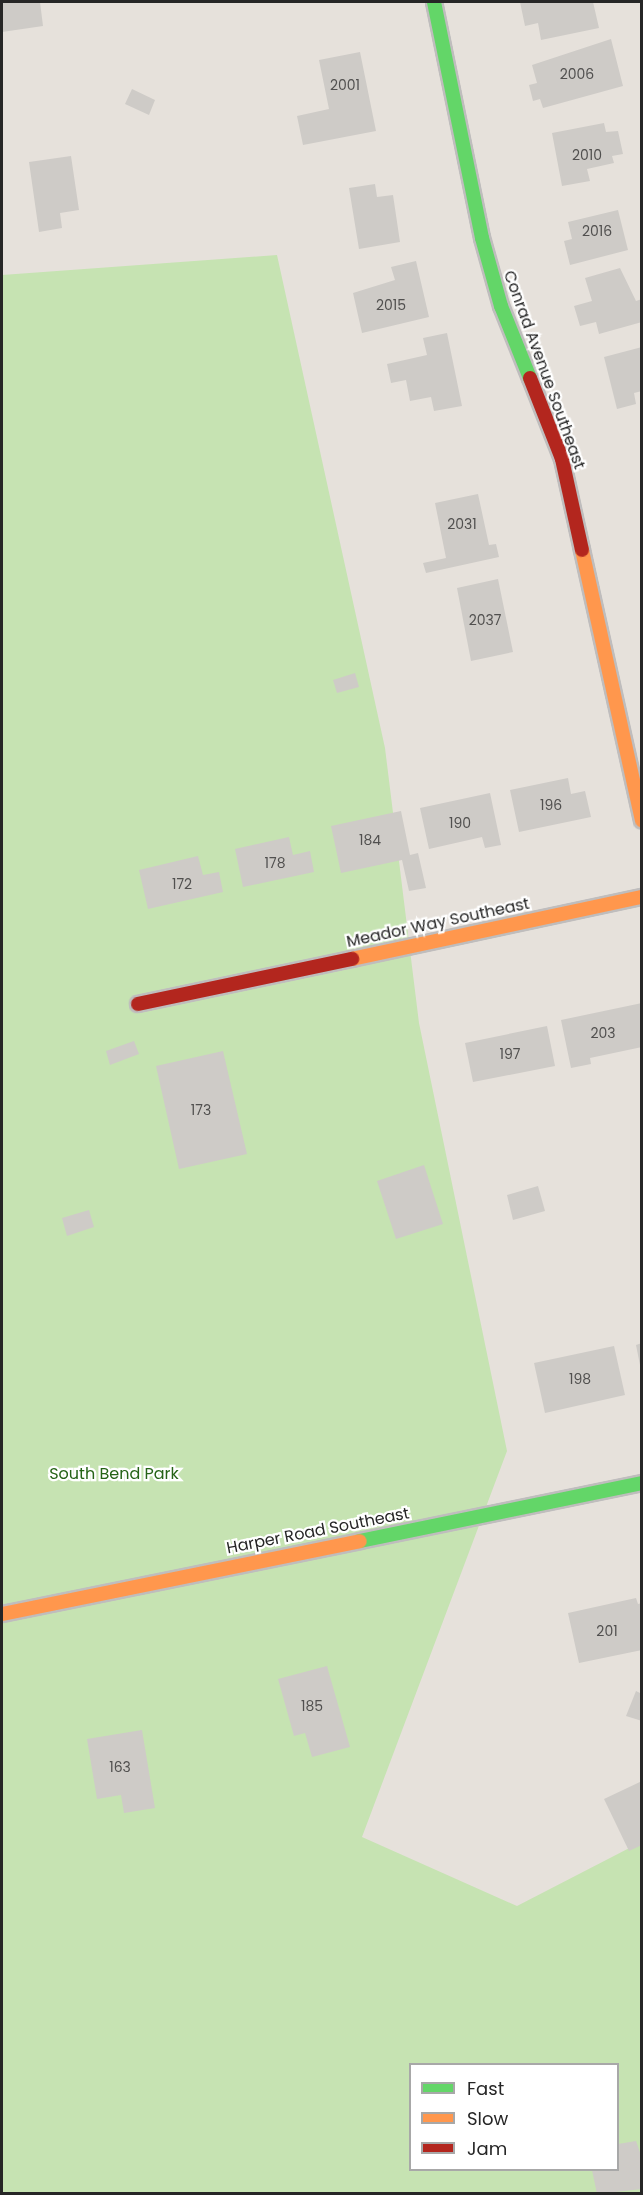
<!DOCTYPE html>
<html>
<head>
<meta charset="utf-8">
<style>
	body { margin:0 }
	#map { position:relative; width:643px; height:2195px; overflow:hidden; background:#e6e1db; font-family:Poppins,sans-serif }
	div>[style] { position:absolute }
	.green>* { inset:0; background:#c6e3b2 }
	.building>* { inset:0; background:#cecbc7 }
	.roads { filter:drop-shadow(2px 0 #bfbdbd) drop-shadow(-2px 0 #bfbdbd) drop-shadow(0 2px #bfbdbd) drop-shadow(0 -2px #bfbdbd) }
	.fast>* { height:14px; margin:-7px; padding:0 7px; transform-origin:7px; border-radius:7px; background:#63d668 }
	.slow>* { height:14px; margin:-7px; padding:0 7px; transform-origin:7px; border-radius:7px; background:#ff974d }
	.jam>* { height:14px; margin:-7px; padding:0 7px; transform-origin:7px; border-radius:7px; background:#b3261e }
	span { translate:-50% -50%; white-space:nowrap; text-align:center; line-height:1.15; -webkit-text-stroke:4.5px #fff; paint-order:stroke }
	.number-label { font-size:14px; color:#51504f }
	.number-label span { -webkit-text-stroke-width:0 }
	.street-label { font-size:16px; color:#262626 }
	.park-label { font-size:16px; color:#256316 }
	.frame { position:absolute; inset:0; border:3px solid #262626; pointer-events:none }
	.legend { position:absolute; left:409px; top:2063px; width:210px; height:108px; box-sizing:border-box; background:#fff; border:2px solid #a8a8a8; margin:0; padding:8px 10px; list-style:none; font-size:18px; color:#262626 }
	.legend li { display:flex; align-items:center; gap:12px; height:30px }
	.legend b { width:30px; border:2px solid #a8a8a8 }
</style>
</head>
<body>
<div id="map">
	<div class="green">
		<div style="clip-path:polygon(evenodd,277px 255px,385px 748px,419px 1023px,507px 1451px,362px 1837px,517px 1906px,641px 1842px,641px 2193px,2px 2193px,2px 275px,277px 255px,410px 2064px,618px 2064px,618px 2170px,410px 2170px,410px 2064px)"></div>
	</div>
	<div class="building">
		<div style="clip-path:polygon(2px 2px,40px 2px,43px 26px,2px 32px)"></div>
		<div style="clip-path:polygon(520px 2px,593px 2px,599px 28px,541px 40px,538px 23px,525px 26px)"></div>
		<div style="clip-path:polygon(611px 39px,623px 86px,543px 108px,540px 99px,533px 101px,529px 85px,537px 83px,532px 65px)"></div>
		<div style="clip-path:polygon(360px 52px,376px 131px,303px 145px,297px 116px,329px 109px,319px 60px)"></div>
		<div style="clip-path:polygon(132px 89px,155px 100px,149px 115px,125px 104px)"></div>
		<div style="clip-path:polygon(604px 123px,606px 132px,618px 131px,623px 154px,612px 156px,614px 163px,587px 169px,590px 181px,562px 186px,552px 133px)"></div>
		<div style="clip-path:polygon(71px 156px,79px 210px,60px 213px,62px 228px,39px 232px,29px 162px)"></div>
		<div style="clip-path:polygon(375px 184px,377px 197px,393px 195px,400px 242px,359px 249px,349px 188px)"></div>
		<div style="clip-path:polygon(618px 210px,628px 250px,570px 265px,564px 241px,572px 239px,568px 222px)"></div>
		<div style="clip-path:polygon(416px 261px,429px 317px,362px 333px,353px 293px,395px 280px,391px 267px)"></div>
		<div style="clip-path:polygon(620px 268px,636px 301px,642px 299px,642px 322px,599px 334px,596px 322px,580px 326px,574px 306px,592px 301px,585px 278px)"></div>
		<div style="clip-path:polygon(447px 333px,462px 406px,434px 411px,431px 397px,410px 401px,406px 380px,391px 383px,387px 364px,427px 355px,423px 338px)"></div>
		<div style="clip-path:polygon(642px 347px,642px 391px,634px 393px,636px 404px,617px 409px,604px 357px)"></div>
		<div style="clip-path:polygon(478px 494px,489px 545px,496px 544px,499px 557px,426px 573px,423px 563px,446px 558px,435px 503px)"></div>
		<div style="clip-path:polygon(498px 579px,513px 652px,471px 661px,457px 588px)"></div>
		<div style="clip-path:polygon(355px 673px,359px 687px,337px 693px,333px 680px)"></div>
		<div style="clip-path:polygon(568px 778px,571px 794px,585px 791px,591px 817px,519px 832px,510px 790px)"></div>
		<div style="clip-path:polygon(490px 793px,501px 845px,485px 848px,482px 837px,429px 849px,420px 808px)"></div>
		<div style="clip-path:polygon(401px 811px,410px 855px,418px 853px,426px 888px,409px 891px,402px 860px,341px 873px,331px 826px)"></div>
		<div style="clip-path:polygon(289px 837px,293px 855px,310px 851px,314px 872px,243px 887px,235px 849px)"></div>
		<div style="clip-path:polygon(198px 856px,203px 875px,219px 872px,223px 892px,148px 909px,139px 870px)"></div>
		<div style="clip-path:polygon(642px 1003px,642px 1047px,590px 1058px,591px 1064px,571px 1068px,561px 1020px)"></div>
		<div style="clip-path:polygon(547px 1026px,555px 1066px,473px 1082px,465px 1043px)"></div>
		<div style="clip-path:polygon(134px 1041px,139px 1054px,110px 1065px,106px 1051px)"></div>
		<div style="clip-path:polygon(223px 1051px,247px 1154px,179px 1169px,156px 1066px)"></div>
		<div style="clip-path:polygon(424px 1165px,443px 1224px,396px 1239px,377px 1181px)"></div>
		<div style="clip-path:polygon(538px 1186px,545px 1211px,513px 1220px,507px 1195px)"></div>
		<div style="clip-path:polygon(89px 1210px,94px 1227px,67px 1236px,62px 1218px)"></div>
		<div style="clip-path:polygon(642px 1343px,642px 1365px,640px 1365px,636px 1345px)"></div>
		<div style="clip-path:polygon(614px 1346px,625px 1395px,545px 1413px,534px 1363px)"></div>
		<div style="clip-path:polygon(636px 1598px,638px 1604px,642px 1603px,642px 1650px,579px 1663px,568px 1613px)"></div>
		<div style="clip-path:polygon(327px 1666px,350px 1747px,312px 1757px,305px 1733px,294px 1736px,278px 1679px)"></div>
		<div style="clip-path:polygon(636px 1691px,642px 1694px,642px 1721px,626px 1716px)"></div>
		<div style="clip-path:polygon(142px 1730px,155px 1808px,124px 1813px,121px 1795px,97px 1799px,87px 1739px)"></div>
		<div style="clip-path:polygon(642px 1781px,642px 1845px,629px 1851px,604px 1799px)"></div>
		<div style="clip-path:polygon(636px 2141px,642px 2158px,642px 2189px,597px 2194px,592px 2170px,618px 2170px,618px 2144px)"></div>
	</div>
	<div class="roads">
		<div class="fast">
			<div style="left:434px;top:2px;width:241px;rotate:78.5deg"></div>
			<div style="left:482px;top:238px;width:71px;rotate:74.4deg"></div>
			<div style="left:501px;top:306px;width:78px;rotate:68.1deg"></div>
			<div style="left:360px;top:1541px;width:288px;rotate:-11.6deg"></div>
		</div>
		<div class="slow">
			<div style="left:582px;top:550px;width:277px;rotate:77.5deg"></div>
			<div style="left:352px;top:959px;width:297px;rotate:-12.1deg"></div>
			<div style="left:2px;top:1614px;width:365px;rotate:-11.5deg"></div>
		</div>
		<div class="jam">
			<div style="left:530px;top:378px;width:87px;rotate:68.4deg"></div>
			<div style="left:562px;top:459px;width:93px;rotate:77.6deg"></div>
			<div style="left:138px;top:1004px;width:219px;rotate:-11.9deg"></div>
		</div>
	</div>
	<div class="number-label">
		<span style="left:577px;top:74px">2006</span>
		<span style="left:345px;top:85px">2001</span>
		<span style="left:587px;top:155px">2010</span>
		<span style="left:597px;top:231px">2016</span>
		<span style="left:391px;top:305px">2015</span>
		<span style="left:462px;top:524px">2031</span>
		<span style="left:485px;top:620px">2037</span>
		<span style="left:551px;top:805px">196</span>
		<span style="left:460px;top:823px">190</span>
		<span style="left:370px;top:840px">184</span>
		<span style="left:275px;top:863px">178</span>
		<span style="left:182px;top:884px">172</span>
		<span style="left:603px;top:1033px">203</span>
		<span style="left:510px;top:1054px">197</span>
		<span style="left:201px;top:1110px">173</span>
		<span style="left:580px;top:1379px">198</span>
		<span style="left:607px;top:1631px">201</span>
		<span style="left:312px;top:1706px">185</span>
		<span style="left:120px;top:1767px">163</span>
	</div>
	<div class="street-label">
		<span style="left:544px;top:370px;rotate:70deg">Conrad Avenue Southeast</span>
		<span style="left:438px;top:923px;rotate:-12deg">Meador Way Southeast</span>
		<span style="left:318px;top:1531px;rotate:-11deg">Harper Road Southeast</span>
	</div>
	<div class="park-label">
		<span style="left:114px;top:1474px">South Bend Park</span>
	</div>
	<div class="frame"></div>
	<ul class="legend">
	<li><b style="height:8px;background:#63d668"></b>Fast</li>
	<li><b style="height:8px;background:#ff974d"></b>Slow</li>
	<li><b style="height:8px;background:#b3261e"></b>Jam</li>
	</ul>
</div>
</body>
</html>
